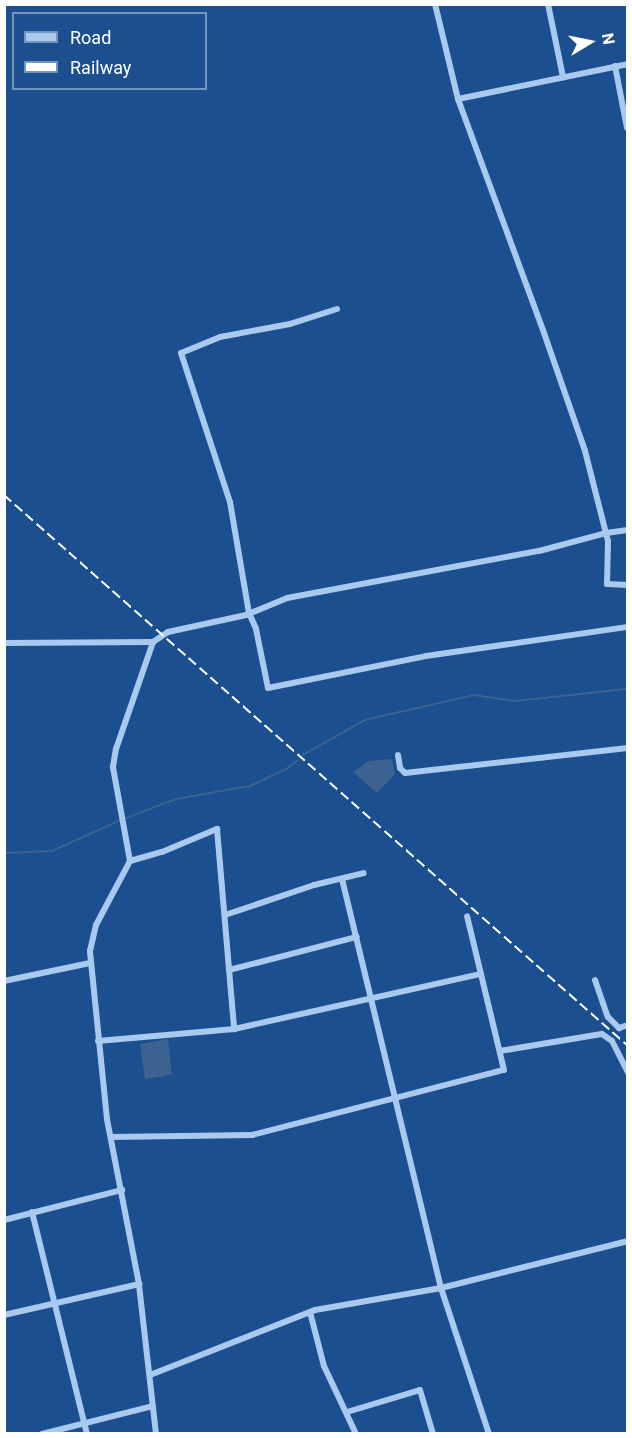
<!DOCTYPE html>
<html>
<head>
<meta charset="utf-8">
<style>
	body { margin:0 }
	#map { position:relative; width:632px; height:1438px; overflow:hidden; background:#1b4f8f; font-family:Roboto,sans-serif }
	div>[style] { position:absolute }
	.water>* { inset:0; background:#3c6290 }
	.stream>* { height:1.5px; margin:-0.75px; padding:0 0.75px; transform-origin:0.75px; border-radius:0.75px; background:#3c6290 }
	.minor>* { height:6px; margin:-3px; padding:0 3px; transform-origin:3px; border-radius:3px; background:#a9c9ee }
	.rail>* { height:1.5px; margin-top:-0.75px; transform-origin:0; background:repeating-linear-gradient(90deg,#fff 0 10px,transparent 0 14.5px) }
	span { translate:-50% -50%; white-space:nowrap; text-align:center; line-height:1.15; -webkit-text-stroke:6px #1b4f8f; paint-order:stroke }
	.frame { position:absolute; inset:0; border:6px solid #fff; pointer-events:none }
	.legend { position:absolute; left:12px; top:12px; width:195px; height:78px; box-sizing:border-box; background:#1b4f8f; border:2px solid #7695bc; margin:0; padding:8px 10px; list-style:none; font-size:18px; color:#fff }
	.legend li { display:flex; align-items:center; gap:12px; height:30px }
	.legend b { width:30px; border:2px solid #7695bc }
	.north { position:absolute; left:560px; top:12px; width:60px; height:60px; -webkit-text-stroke:4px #1b4f8f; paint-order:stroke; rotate:80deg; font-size:16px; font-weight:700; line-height:24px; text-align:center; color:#fff }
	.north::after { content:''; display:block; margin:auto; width:21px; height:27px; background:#fff; clip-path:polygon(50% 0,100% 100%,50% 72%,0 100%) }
</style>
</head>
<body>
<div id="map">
	<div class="water">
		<div style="clip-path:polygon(392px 759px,395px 774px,377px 793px,353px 772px,369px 761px)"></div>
		<div style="clip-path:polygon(168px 1039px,172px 1075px,145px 1079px,140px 1044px)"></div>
	</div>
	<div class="stream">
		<div style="left:303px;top:755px;width:71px;rotate:-29.4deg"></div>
		<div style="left:365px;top:720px;width:112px;rotate:-12.9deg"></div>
		<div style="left:474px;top:695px;width:41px;rotate:8.3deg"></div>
		<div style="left:515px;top:701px;width:114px;rotate:-6.1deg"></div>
		<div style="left:126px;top:818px;width:53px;rotate:-20.8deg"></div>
		<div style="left:176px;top:799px;width:75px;rotate:-10deg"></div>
		<div style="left:250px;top:786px;width:38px;rotate:-25deg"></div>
		<div style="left:285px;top:770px;width:15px;rotate:-37deg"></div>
		<div style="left:4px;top:853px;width:48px;rotate:-2.4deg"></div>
		<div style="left:52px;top:851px;width:76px;rotate:-24.2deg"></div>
	</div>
	<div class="minor">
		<div style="left:435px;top:4px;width:98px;rotate:76.4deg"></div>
		<div style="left:458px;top:99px;width:249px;rotate:69.8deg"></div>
		<div style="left:544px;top:333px;width:125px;rotate:70.8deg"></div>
		<div style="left:585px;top:451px;width:93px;rotate:75.7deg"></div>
		<div style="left:608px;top:541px;width:43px;rotate:91.3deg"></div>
		<div style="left:607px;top:584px;width:21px;rotate:3deg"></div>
		<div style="left:548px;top:4px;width:75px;rotate:78.4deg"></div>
		<div style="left:615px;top:66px;width:63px;rotate:79deg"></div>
		<div style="left:458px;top:99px;width:174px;rotate:-11.6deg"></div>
		<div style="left:337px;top:309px;width:49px;rotate:162.3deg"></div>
		<div style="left:290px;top:324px;width:71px;rotate:169.5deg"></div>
		<div style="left:220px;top:337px;width:42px;rotate:157.7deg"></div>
		<div style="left:181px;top:353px;width:157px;rotate:71.8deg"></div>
		<div style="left:230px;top:502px;width:113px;rotate:80.3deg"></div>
		<div style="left:249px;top:613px;width:17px;rotate:66deg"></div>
		<div style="left:256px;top:629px;width:60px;rotate:78.5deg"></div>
		<div style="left:268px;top:688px;width:161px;rotate:-11.4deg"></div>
		<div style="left:426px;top:656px;width:204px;rotate:-8.2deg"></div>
		<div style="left:4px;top:643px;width:149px;rotate:-0.4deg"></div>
		<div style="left:398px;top:755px;width:13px;rotate:81deg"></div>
		<div style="left:400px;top:768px;width:7px;rotate:45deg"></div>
		<div style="left:405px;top:773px;width:224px;rotate:-6.4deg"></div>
		<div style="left:130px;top:861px;width:33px;rotate:-16deg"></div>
		<div style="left:162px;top:852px;width:60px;rotate:-22.7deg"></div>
		<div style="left:217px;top:829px;width:201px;rotate:85.1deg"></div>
		<div style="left:342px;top:879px;width:421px;rotate:76.4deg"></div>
		<div style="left:441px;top:1288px;width:154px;rotate:71.8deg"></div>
		<div style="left:225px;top:915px;width:94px;rotate:-18.6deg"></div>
		<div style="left:314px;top:885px;width:51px;rotate:-13.5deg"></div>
		<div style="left:229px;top:970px;width:132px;rotate:-14.5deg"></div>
		<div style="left:595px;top:980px;width:39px;rotate:71deg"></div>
		<div style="left:608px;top:1017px;width:16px;rotate:45deg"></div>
		<div style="left:619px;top:1028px;width:9px;rotate:-18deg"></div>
		<div style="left:4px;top:981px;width:88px;rotate:-11.8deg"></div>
		<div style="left:98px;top:1041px;width:137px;rotate:-5deg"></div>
		<div style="left:234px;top:1029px;width:253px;rotate:-12.6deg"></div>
		<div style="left:500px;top:1051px;width:103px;rotate:-9.5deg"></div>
		<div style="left:602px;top:1034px;width:12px;rotate:35deg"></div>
		<div style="left:612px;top:1041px;width:36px;rotate:63deg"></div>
		<div style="left:111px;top:1137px;width:141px;rotate:-0.8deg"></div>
		<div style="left:252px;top:1135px;width:260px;rotate:-14.5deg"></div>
		<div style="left:504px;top:1070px;width:158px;rotate:-103.5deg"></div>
		<div style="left:32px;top:1212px;width:229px;rotate:76.1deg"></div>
		<div style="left:4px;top:1220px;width:122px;rotate:-14.3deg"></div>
		<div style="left:310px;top:1312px;width:56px;rotate:75.5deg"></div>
		<div style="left:324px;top:1366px;width:75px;rotate:64.8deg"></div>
		<div style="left:4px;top:1315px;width:139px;rotate:-12.9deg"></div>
		<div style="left:150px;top:1375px;width:177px;rotate:-21.5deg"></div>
		<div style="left:315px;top:1310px;width:128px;rotate:-9.9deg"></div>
		<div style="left:441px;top:1288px;width:193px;rotate:-14.1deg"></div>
		<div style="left:347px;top:1412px;width:76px;rotate:-16.8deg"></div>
		<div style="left:420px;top:1390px;width:46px;rotate:73.5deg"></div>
		<div style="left:42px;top:1434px;width:114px;rotate:-14.2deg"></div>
		<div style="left:156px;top:1434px;width:151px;rotate:-96.5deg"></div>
		<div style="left:139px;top:1284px;width:168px;rotate:-101deg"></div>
		<div style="left:107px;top:1119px;width:169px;rotate:-95.8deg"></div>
		<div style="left:90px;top:951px;width:27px;rotate:-77deg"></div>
		<div style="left:96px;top:925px;width:72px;rotate:-62deg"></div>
		<div style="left:130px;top:861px;width:96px;rotate:-100.3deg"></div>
		<div style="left:113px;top:767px;width:18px;rotate:-81deg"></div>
		<div style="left:116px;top:749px;width:113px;rotate:-70.9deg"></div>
		<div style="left:153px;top:642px;width:18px;rotate:-34deg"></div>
		<div style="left:168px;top:632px;width:80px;rotate:-12.3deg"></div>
		<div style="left:246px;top:615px;width:44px;rotate:-22.5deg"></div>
		<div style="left:287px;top:598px;width:256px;rotate:-10.6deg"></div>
		<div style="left:539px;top:551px;width:69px;rotate:-15deg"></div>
		<div style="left:606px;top:533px;width:22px;rotate:-8deg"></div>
	</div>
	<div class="rail">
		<div style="left:4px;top:495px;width:832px;rotate:41.44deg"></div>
	</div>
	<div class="frame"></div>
	<ul class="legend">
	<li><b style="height:8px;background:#a9c9ee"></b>Road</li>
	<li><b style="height:8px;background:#fff"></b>Railway</li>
	</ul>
	<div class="north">N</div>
</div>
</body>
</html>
